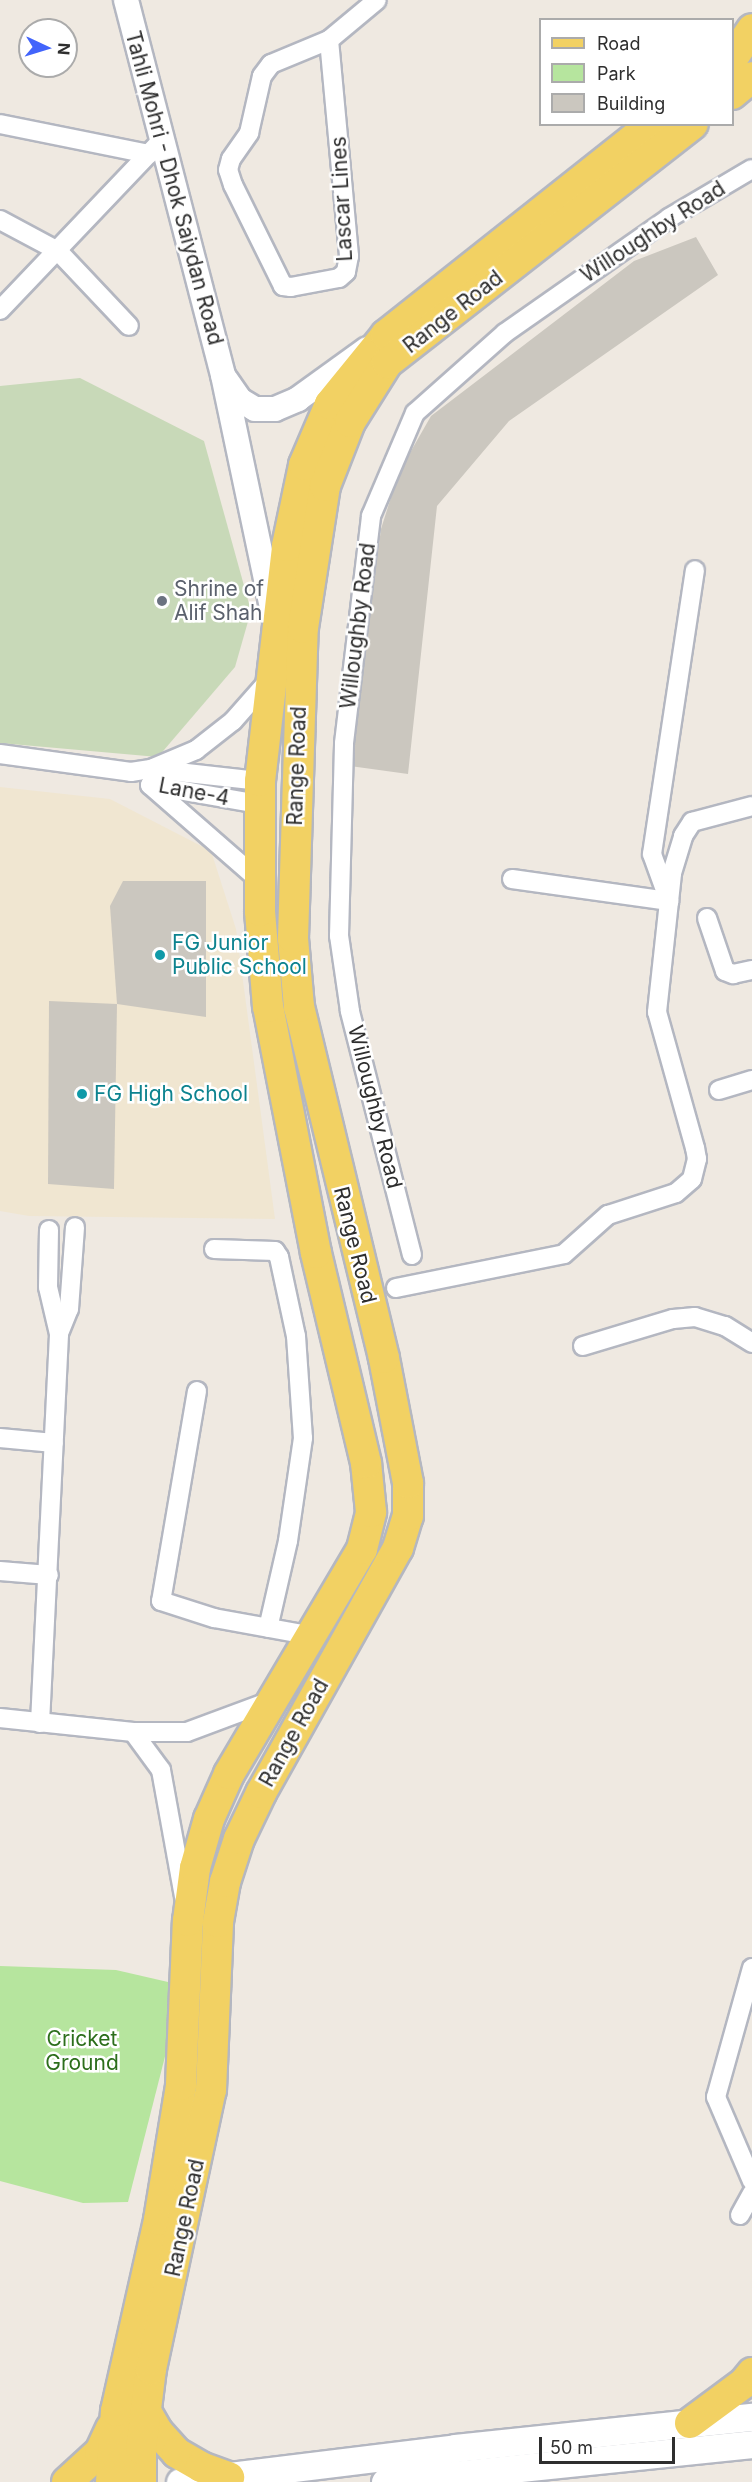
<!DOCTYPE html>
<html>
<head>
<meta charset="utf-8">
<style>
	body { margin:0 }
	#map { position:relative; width:752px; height:2482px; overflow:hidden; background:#efe9e1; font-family:Inter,sans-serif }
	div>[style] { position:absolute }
	.education>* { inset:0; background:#f0e6d1 }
	.green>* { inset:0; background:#b6e59e }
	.cemetery>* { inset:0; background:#c8d9b8 }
	.building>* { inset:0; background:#cbc7bf }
	.roads { filter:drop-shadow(2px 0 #b4b7c1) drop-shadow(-2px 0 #b4b7c1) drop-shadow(0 2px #b4b7c1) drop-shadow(0 -2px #b4b7c1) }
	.minor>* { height:18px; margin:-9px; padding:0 9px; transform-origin:9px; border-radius:9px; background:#fff }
	.tertiary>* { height:24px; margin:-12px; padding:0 12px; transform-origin:12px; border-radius:12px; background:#fff }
	.secondary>* { height:27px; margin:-13.5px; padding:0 13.5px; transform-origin:13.5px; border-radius:13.5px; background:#fff }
	.primary>* { height:30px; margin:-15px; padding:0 15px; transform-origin:15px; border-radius:15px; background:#f2d163 }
	.dots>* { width:16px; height:16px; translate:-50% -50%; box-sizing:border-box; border:3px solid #fff; border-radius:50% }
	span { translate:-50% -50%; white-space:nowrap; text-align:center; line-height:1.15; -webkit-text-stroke:5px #fff; paint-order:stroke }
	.street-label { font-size:21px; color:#2e2e2e }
	.worship-label { font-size:21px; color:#5b616d }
	.left { translate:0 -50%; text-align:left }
	.culture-label { font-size:21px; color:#0d838f }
	.park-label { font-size:21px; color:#2c6e1b }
	.legend { position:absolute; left:539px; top:18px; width:195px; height:108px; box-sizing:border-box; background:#fff; border:2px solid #ababab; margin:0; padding:8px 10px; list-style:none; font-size:18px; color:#2e2e2e }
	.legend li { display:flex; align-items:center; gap:12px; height:30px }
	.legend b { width:30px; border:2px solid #ababab }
	.north { position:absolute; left:18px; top:18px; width:60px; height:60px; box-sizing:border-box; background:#fff; border:2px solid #ababab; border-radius:50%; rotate:94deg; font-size:16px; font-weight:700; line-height:24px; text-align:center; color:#2e2e2e }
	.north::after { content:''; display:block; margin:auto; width:21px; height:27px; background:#4264fb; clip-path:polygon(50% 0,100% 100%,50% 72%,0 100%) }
	.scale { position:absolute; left:539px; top:2437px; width:136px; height:27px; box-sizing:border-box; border:3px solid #2e2e2e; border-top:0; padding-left:8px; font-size:18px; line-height:21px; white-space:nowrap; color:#2e2e2e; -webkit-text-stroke:4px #fff; paint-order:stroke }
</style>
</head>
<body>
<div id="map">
	<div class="education">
		<div style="clip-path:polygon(0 787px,110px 799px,211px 851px,236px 929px,275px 1219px,29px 1216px,0 1211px)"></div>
	</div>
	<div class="green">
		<div style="clip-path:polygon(0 1966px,116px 1970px,168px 1982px,172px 2029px,128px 2202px,83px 2203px,0 2181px)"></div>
	</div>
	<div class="cemetery">
		<div style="clip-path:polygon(80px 378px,204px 441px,251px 611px,235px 667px,158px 757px,0 743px,0 386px)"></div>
	</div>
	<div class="building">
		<div style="clip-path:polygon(696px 237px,718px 275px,509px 421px,437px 506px,408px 774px,350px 766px,381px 529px,399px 472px,431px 416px,634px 261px)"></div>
		<div style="clip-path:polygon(123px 881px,206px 881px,206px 1017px,117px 1004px,110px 906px)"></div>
		<div style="clip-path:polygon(49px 1001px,117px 1004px,114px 1189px,48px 1184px)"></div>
	</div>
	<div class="roads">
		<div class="minor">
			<div style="left:329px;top:40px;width:217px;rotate:84.7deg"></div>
			<div style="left:349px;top:256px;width:16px;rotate:101deg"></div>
			<div style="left:346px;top:272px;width:9px;rotate:139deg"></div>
			<div style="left:339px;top:278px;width:49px;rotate:169.4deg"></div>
			<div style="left:291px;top:287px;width:8px;rotate:-173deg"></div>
			<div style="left:283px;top:286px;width:113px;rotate:-116.3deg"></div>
			<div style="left:233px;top:185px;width:16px;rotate:-108deg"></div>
			<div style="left:228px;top:170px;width:11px;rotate:-75deg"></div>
			<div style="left:231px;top:159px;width:32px;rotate:-55deg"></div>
			<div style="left:249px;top:133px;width:58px;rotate:-77.2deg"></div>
			<div style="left:262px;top:76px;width:15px;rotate:-53deg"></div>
			<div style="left:271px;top:64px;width:63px;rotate:-22.5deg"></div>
			<div style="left:329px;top:40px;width:62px;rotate:-39.8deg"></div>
			<div style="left:0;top:124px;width:152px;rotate:11.4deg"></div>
			<div style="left:0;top:220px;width:66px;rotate:28.1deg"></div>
			<div style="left:58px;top:251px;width:103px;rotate:46.6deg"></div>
			<div style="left:0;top:310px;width:233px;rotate:-46.4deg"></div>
			<div style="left:0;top:754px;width:132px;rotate:7.8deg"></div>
			<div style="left:131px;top:772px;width:20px;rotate:-9deg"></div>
			<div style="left:151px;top:769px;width:110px;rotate:6.3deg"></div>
			<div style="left:153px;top:768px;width:47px;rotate:-22.7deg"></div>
			<div style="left:196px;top:750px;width:47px;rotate:-38.1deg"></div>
			<div style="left:233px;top:721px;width:56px;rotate:-48.6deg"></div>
			<div style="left:150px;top:785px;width:146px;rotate:41.1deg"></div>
			<div style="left:150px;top:785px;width:111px;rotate:9.9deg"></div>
			<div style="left:512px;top:879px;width:159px;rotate:8deg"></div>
			<div style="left:669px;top:901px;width:50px;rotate:-109.9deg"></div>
			<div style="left:652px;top:854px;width:287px;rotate:-81.4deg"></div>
			<div style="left:707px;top:918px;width:56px;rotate:71.2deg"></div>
			<div style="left:725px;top:971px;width:9px;rotate:21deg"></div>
			<div style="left:733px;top:974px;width:19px;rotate:-12deg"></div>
			<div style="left:719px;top:1090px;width:34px;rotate:-17deg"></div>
			<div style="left:214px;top:1249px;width:61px;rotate:1.9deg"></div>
			<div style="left:275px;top:1251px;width:7px;rotate:56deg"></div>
			<div style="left:279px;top:1257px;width:81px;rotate:77.9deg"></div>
			<div style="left:296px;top:1336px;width:102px;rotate:86.1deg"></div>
			<div style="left:303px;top:1438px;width:104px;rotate:98.3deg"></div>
			<div style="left:288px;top:1541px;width:89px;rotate:102.9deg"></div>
			<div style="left:412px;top:1255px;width:252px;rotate:-104.3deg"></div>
			<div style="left:350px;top:1011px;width:76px;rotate:-98.3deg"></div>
			<div style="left:339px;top:936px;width:193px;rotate:-88.5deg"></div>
			<div style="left:344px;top:743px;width:229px;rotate:-83.2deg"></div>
			<div style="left:371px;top:516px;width:112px;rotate:-66.9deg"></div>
			<div style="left:415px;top:413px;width:120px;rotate:-41.6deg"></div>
			<div style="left:505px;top:333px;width:200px;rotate:-35deg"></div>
			<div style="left:669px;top:218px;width:96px;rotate:-30.6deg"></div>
			<div style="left:396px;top:1288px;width:171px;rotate:-11.4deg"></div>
			<div style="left:564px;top:1254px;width:59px;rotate:-41.6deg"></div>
			<div style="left:608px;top:1215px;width:71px;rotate:-17.9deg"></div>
			<div style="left:676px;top:1193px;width:21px;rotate:-41deg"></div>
			<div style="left:692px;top:1179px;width:21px;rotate:-76deg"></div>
			<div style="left:697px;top:1159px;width:11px;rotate:-100deg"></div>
			<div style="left:695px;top:1148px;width:141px;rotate:-105.6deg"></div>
			<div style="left:657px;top:1012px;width:140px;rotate:-83.8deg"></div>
			<div style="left:672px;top:873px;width:39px;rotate:-73deg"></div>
			<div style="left:683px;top:836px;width:17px;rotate:-57deg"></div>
			<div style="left:692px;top:822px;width:62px;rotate:-14.9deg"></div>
			<div style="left:60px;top:1331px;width:24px;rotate:-68deg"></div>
			<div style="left:69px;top:1309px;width:82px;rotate:-85.8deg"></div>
			<div style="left:583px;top:1346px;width:94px;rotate:-16.7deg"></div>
			<div style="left:673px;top:1319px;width:22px;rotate:-5deg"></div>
			<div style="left:695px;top:1317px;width:31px;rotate:17deg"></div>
			<div style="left:725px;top:1326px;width:32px;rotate:32deg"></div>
			<div style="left:197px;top:1391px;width:213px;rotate:99.7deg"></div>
			<div style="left:161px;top:1601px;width:56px;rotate:17.8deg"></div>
			<div style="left:214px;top:1618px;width:96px;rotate:10.3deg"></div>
			<div style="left:0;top:1438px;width:54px;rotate:5.3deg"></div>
			<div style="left:0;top:1571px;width:49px;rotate:4.7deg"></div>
			<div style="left:0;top:1718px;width:134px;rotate:6deg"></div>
			<div style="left:133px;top:1732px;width:54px"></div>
			<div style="left:187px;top:1732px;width:92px;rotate:-20.4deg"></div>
			<div style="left:40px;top:1723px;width:389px;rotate:-87.2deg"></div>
			<div style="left:59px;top:1334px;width:48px;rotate:-103.2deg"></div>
			<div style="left:48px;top:1287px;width:57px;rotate:-89deg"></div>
			<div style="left:133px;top:1732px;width:47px;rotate:53.6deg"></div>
			<div style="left:161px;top:1770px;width:128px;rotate:79.7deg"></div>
			<div style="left:752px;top:1968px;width:134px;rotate:105.6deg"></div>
			<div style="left:716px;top:2097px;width:91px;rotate:66.8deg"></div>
			<div style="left:740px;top:2215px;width:25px;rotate:-61deg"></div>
		</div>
		<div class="tertiary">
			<div style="left:126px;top:0;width:387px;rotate:75.5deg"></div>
			<div style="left:223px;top:375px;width:246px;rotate:78.1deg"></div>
			<div style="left:226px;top:380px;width:24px;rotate:55deg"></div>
			<div style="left:240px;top:400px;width:17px;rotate:31deg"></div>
			<div style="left:255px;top:409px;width:20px"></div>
			<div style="left:275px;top:409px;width:25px;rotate:-23deg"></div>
			<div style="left:298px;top:399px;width:85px;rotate:-35.9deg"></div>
		</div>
		<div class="secondary">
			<div style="left:180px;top:2482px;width:277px;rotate:-7deg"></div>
			<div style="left:455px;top:2448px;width:299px;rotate:-6deg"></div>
			<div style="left:385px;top:2482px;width:369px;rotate:-5.9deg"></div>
		</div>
		<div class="primary">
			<div style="left:732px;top:59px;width:36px;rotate:-56deg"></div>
			<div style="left:732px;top:94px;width:26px;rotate:-40deg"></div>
			<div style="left:144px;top:2408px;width:28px;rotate:60deg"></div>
			<div style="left:158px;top:2432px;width:28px;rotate:48deg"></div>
			<div style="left:177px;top:2453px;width:28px;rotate:30deg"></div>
			<div style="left:201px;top:2467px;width:30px;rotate:20deg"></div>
			<div style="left:690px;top:2423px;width:67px;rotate:-36.5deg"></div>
			<div style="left:744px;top:2383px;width:13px;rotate:-51deg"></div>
			<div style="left:67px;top:2482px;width:45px;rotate:-42.3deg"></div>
			<div style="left:100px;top:2452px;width:26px;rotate:-65deg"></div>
			<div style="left:111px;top:2482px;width:71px;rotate:-86deg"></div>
			<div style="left:116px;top:2411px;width:196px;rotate:-77.3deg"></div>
			<div style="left:159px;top:2220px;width:137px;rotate:-80.7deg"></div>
			<div style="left:181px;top:2085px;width:164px;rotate:-87.6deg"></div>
			<div style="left:188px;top:1921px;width:53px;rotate:-82.5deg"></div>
			<div style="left:195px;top:1868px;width:51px;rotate:-74.1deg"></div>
			<div style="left:209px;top:1819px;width:49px;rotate:-66deg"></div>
			<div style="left:229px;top:1774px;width:261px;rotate:-59.4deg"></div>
			<div style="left:362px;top:1549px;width:38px;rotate:-76deg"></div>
			<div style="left:371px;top:1512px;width:49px;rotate:-95.8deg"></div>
			<div style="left:366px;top:1463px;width:216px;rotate:-103.4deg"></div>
			<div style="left:316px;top:1253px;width:251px;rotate:-101deg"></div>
			<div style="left:268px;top:1007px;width:96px;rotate:-94.8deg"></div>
			<div style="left:260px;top:911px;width:130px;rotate:-90deg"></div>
			<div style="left:260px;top:781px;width:237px;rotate:-83.4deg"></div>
			<div style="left:287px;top:546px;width:83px;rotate:-78.1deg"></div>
			<div style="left:304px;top:465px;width:66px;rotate:-66.9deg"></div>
			<div style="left:330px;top:404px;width:89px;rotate:-50.9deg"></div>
			<div style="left:386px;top:335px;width:340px;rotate:-38.4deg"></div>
			<div style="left:141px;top:2482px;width:33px;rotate:-90deg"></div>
			<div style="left:141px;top:2449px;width:81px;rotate:-82.9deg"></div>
			<div style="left:151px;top:2369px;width:285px;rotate:-77.9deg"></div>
			<div style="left:211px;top:2090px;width:168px;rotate:-87.6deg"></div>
			<div style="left:218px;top:1922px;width:41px;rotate:-80.1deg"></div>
			<div style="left:225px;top:1882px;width:45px;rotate:-72deg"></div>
			<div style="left:239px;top:1839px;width:51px;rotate:-64.4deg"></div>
			<div style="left:261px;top:1793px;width:281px;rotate:-60.8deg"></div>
			<div style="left:398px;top:1548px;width:34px;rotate:-73deg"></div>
			<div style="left:408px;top:1516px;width:33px;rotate:-90deg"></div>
			<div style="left:408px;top:1483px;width:127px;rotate:-100.9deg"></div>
			<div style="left:384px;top:1358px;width:361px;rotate:-103.6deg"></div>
			<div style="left:299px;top:1007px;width:69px;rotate:-95deg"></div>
			<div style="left:293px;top:938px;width:310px;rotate:-88.2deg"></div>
			<div style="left:303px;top:628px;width:144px;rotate:-81.2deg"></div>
			<div style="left:325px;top:486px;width:69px;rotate:-68.7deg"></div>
			<div style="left:350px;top:422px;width:70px;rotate:-57.9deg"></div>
			<div style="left:387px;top:363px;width:388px;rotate:-38deg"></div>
		</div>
	</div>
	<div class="dots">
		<div style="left:162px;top:601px;background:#6b7280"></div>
		<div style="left:160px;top:955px;background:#0f9aa8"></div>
		<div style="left:82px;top:1094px;background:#0f9aa8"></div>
	</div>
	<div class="street-label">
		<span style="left:174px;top:188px;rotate:75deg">Tahli Mohri - Dhok Saiydan Road</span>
		<span style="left:342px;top:199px;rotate:-93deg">Lascar Lines</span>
		<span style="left:653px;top:232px;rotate:-33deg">Willoughby Road</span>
		<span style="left:453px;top:312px;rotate:-38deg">Range Road</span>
		<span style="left:358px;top:626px;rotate:-83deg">Willoughby Road</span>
		<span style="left:297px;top:766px;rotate:-88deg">Range Road</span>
		<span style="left:194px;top:792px;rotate:11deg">Lane-4</span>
		<span style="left:375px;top:1107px;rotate:76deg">Willoughby Road</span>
		<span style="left:355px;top:1245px;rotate:76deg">Range Road</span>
		<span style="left:294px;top:1733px;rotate:-61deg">Range Road</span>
		<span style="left:185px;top:2218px;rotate:-78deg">Range Road</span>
	</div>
	<div class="worship-label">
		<span class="left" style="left:174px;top:601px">Shrine of<br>Alif Shah</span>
	</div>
	<div class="culture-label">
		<span class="left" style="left:172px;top:955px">FG Junior<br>Public School</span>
		<span class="left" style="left:94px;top:1094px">FG High School</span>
	</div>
	<div class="park-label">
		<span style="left:82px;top:2051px">Cricket<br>Ground</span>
	</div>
	<ul class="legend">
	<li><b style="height:8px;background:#f2d163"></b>Road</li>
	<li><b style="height:16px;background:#b6e59e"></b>Park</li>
	<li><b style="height:16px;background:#cbc7bf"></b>Building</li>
	</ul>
	<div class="north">N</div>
	<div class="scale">50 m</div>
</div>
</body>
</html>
